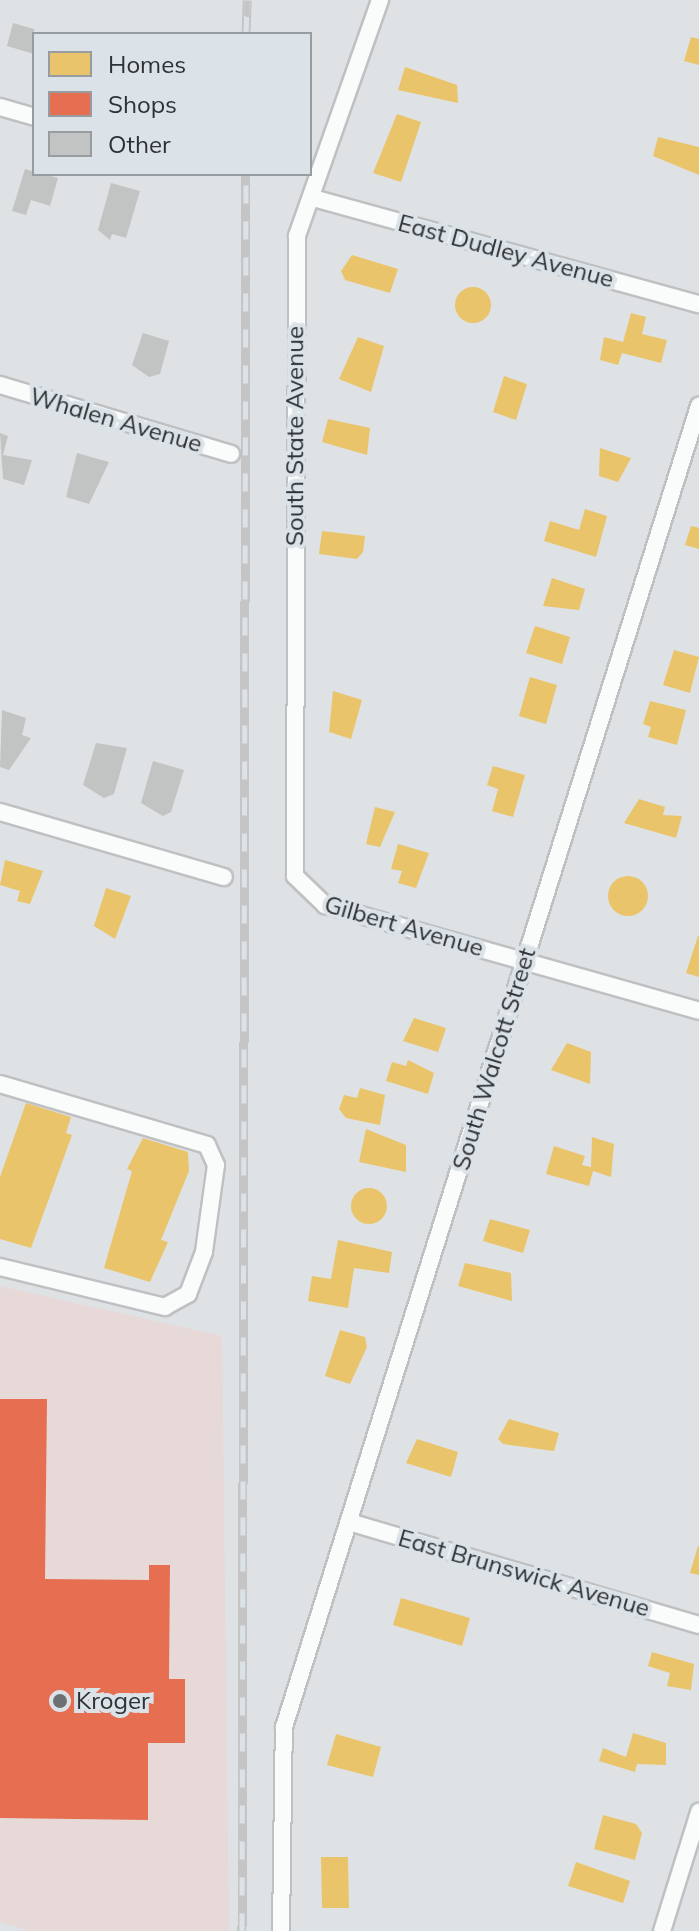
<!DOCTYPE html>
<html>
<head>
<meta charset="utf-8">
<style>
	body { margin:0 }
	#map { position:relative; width:699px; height:1931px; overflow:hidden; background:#dfe2e5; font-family:Mulish,sans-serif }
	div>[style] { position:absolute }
	.commercial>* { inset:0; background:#e6d9d8 }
	.homes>* { inset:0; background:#e9c46a }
	.round { border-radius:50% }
	.shops>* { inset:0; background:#e76f51 }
	.building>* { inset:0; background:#c2c3c3 }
	.roads { filter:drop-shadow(2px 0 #bec0c2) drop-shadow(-2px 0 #bec0c2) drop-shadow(0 2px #bec0c2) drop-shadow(0 -2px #bec0c2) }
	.minor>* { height:16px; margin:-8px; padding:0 8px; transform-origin:8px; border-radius:8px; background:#fafbfb }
	.rail>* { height:9px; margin-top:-4.5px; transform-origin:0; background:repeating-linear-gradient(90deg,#dce3e8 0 18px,#c5c5c6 0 36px); box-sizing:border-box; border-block:2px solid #c5c5c6 }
	.dots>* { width:22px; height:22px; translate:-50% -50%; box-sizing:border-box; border:4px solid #dce3e8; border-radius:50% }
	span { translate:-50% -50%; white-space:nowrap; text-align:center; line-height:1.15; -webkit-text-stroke:8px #dce3e8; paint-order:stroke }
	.street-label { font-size:24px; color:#2f3234 }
	.poi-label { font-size:24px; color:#2f3234 }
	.left { translate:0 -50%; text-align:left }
	.legend { position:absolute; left:32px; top:32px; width:280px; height:144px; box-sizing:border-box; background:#dce3e8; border:2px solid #979ca0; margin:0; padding:10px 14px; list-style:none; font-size:24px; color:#2f3234 }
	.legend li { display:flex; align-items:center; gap:16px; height:40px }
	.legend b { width:40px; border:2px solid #979ca0 }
</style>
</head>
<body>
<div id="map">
	<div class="commercial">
		<div style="clip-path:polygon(0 1286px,222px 1336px,229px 1931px,30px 1931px,0 1922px)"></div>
	</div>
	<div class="homes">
		<div style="clip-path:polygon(691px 37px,699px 39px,699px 65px,684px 61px)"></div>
		<div style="clip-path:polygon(405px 67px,457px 85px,458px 103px,398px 90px)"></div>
		<div style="clip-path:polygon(397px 114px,421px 122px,401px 182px,373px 173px)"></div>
		<div style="clip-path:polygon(658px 137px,699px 147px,699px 175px,653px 156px)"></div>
		<div style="clip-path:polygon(352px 255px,398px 269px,390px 293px,345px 280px,341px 271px)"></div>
		<div class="round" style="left:455px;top:287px;width:36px;height:36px"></div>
		<div style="clip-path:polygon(631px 313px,646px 317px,642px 334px,667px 340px,661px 363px,622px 353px,618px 365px,600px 360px,604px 337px,623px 342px)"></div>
		<div style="clip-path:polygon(358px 337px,384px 346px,371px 392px,339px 379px)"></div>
		<div style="clip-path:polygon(504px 376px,527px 384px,516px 420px,493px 412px)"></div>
		<div style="clip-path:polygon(328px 419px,370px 428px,367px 455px,322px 442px)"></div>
		<div style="clip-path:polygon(600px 448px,631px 458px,618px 482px,599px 476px)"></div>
		<div style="clip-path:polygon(585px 509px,607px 516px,596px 557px,544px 541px,550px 521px,579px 530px)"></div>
		<div style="clip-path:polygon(691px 526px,699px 528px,699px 549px,685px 545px)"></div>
		<div style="clip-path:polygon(322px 531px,365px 536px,363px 552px,357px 559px,319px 554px)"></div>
		<div style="clip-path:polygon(552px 578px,585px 589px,579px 610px,543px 606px)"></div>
		<div style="clip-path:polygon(535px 626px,570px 637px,562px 664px,526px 653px)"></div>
		<div style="clip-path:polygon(674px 650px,699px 657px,690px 693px,663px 685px)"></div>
		<div style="clip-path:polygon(530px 677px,557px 685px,546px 724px,519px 716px)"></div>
		<div style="clip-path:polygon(333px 691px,362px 700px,351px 739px,329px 732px)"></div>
		<div style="clip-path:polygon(650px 701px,686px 710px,677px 745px,648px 737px,651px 727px,643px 724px)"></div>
		<div style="clip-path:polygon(493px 766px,525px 775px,513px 817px,492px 811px,498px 789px,487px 785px)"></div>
		<div style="clip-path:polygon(639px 799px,665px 807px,663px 815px,682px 816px,676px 838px,624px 823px)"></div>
		<div style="clip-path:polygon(375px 807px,395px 812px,380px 847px,366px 844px)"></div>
		<div style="clip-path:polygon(398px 844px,429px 853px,416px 888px,398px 883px,402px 871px,391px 869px)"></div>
		<div style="clip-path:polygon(5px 860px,43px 871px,30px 904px,17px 901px,20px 891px,0 885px)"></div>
		<div class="round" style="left:608px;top:876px;width:40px;height:40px"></div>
		<div style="clip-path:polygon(106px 888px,131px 896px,115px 939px,94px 926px)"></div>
		<div style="clip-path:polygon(698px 936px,699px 936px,699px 977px,686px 973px)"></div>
		<div style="clip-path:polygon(414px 1018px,446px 1028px,438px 1052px,403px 1041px)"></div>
		<div style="clip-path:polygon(567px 1043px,591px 1052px,590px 1084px,551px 1070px)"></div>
		<div style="clip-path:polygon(408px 1060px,434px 1073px,428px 1094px,386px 1081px,392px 1062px,406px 1066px)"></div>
		<div style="clip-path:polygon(360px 1088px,385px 1095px,380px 1125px,346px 1118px,339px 1109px,344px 1095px,357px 1098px)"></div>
		<div style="clip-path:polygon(26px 1103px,71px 1117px,66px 1133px,72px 1135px,31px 1248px,0 1239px,0 1177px)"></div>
		<div style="clip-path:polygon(366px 1129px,406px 1145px,406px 1172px,359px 1162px)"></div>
		<div style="clip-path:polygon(592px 1137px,614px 1144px,611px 1177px,593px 1171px,589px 1186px,546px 1174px,554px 1146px,585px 1156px,582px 1165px,591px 1167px)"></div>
		<div style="clip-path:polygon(143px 1138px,188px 1152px,189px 1171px,161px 1240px,168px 1242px,150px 1282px,104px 1268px,132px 1171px,127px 1169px)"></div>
		<div class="round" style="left:351px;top:1188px;width:36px;height:36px"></div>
		<div style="clip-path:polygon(490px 1219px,530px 1230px,523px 1253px,483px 1241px)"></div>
		<div style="clip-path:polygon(338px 1240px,392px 1252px,389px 1273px,354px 1268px,348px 1308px,308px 1301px,312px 1276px,331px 1279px)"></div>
		<div style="clip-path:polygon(465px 1263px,511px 1273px,512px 1301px,458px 1286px)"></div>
		<div style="clip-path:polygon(340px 1330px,365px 1337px,367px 1347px,350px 1384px,325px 1376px)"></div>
		<div style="clip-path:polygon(509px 1419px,559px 1433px,554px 1451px,503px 1444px,498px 1439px)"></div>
		<div style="clip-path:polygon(417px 1439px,458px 1452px,451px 1477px,406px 1463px)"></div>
		<div style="clip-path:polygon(698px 1546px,699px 1546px,699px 1575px,690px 1573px)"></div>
		<div style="clip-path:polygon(401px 1598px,470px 1618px,462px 1646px,393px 1625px)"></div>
		<div style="clip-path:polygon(652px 1652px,694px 1664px,691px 1690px,667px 1686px,670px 1673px,648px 1666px)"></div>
		<div style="clip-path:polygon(633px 1733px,666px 1743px,666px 1765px,637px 1764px,635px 1772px,599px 1761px,603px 1748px,626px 1757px)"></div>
		<div style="clip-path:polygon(336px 1734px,381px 1747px,373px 1777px,327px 1765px)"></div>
		<div style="clip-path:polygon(603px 1815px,636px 1824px,642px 1833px,635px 1860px,594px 1849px)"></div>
		<div style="clip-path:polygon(321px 1857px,348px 1857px,349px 1908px,322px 1908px)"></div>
		<div style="clip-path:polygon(576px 1862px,630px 1881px,623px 1903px,568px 1886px)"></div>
	</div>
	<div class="shops">
		<div style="clip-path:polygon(0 1399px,47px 1399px,45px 1579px,149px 1580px,149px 1565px,170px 1565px,169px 1679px,185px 1679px,185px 1743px,148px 1743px,148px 1820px,0 1818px)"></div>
	</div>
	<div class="building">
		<div style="clip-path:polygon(13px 23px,34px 29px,34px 54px,7px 46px)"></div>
		<div style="clip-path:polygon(25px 169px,58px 178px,50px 206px,31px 200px,26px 215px,12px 211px)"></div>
		<div style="clip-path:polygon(111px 183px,140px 191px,126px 238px,112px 234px,110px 240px,98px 230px)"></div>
		<div style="clip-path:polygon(143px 333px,169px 341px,160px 374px,149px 377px,132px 365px)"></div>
		<div style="clip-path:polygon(0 433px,8px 436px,3px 455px,32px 460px,24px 485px,3px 479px)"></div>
		<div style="clip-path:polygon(77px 453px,109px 462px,89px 504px,66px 497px)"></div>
		<div style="clip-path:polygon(2px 710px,26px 718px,22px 735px,31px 738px,9px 770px,0 767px)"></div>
		<div style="clip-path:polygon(96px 743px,127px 748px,114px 794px,104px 798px,83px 785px)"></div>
		<div style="clip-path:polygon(153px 761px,184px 770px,171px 812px,163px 816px,141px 803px)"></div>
	</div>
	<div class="roads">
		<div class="minor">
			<div style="left:380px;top:0;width:250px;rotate:109.4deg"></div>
			<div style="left:297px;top:236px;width:640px;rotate:90.18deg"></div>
			<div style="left:295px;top:876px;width:42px;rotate:44deg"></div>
			<div style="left:325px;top:905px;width:389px;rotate:15.8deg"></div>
			<div style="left:0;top:107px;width:35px;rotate:16deg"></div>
			<div style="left:313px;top:198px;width:400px;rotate:15.4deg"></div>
			<div style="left:0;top:385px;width:241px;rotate:16.6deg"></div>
			<div style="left:0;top:812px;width:233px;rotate:16.2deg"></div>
			<div style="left:0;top:1084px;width:216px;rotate:16.4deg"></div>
			<div style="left:207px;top:1145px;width:22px;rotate:66deg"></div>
			<div style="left:216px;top:1165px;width:88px;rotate:97.9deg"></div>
			<div style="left:204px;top:1252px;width:45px;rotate:110.9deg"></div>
			<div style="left:188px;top:1294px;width:26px;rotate:151deg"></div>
			<div style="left:165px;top:1307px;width:170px;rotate:-166.4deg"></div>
			<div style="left:349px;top:1522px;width:365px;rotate:16.4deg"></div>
			<div style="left:281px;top:1931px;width:204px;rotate:-89.2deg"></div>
			<div style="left:284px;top:1727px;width:1385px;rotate:-72.56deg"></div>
			<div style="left:662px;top:1931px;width:125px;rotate:-72.7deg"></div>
		</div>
	</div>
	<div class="rail">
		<div style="left:246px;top:34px;width:34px;rotate:-88deg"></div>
		<div style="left:242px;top:1931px;width:1757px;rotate:-89.87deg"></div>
	</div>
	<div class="dots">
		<div style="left:60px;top:1701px;background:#6d7072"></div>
	</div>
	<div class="street-label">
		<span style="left:506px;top:251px;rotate:15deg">East Dudley Avenue</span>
		<span style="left:116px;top:420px;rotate:16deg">Whalen Avenue</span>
		<span style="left:295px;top:436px;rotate:-90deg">South State Avenue</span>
		<span style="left:404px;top:926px;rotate:16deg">Gilbert Avenue</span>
		<span style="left:494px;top:1059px;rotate:-73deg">South Walcott Street</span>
		<span style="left:524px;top:1573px;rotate:16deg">East Brunswick Avenue</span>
	</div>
	<div class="poi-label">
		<span class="left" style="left:76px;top:1701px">Kroger</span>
	</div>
	<ul class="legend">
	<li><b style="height:22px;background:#e9c46a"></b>Homes</li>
	<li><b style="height:22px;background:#e76f51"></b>Shops</li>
	<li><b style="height:22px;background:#c2c3c3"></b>Other</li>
	</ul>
</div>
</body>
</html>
